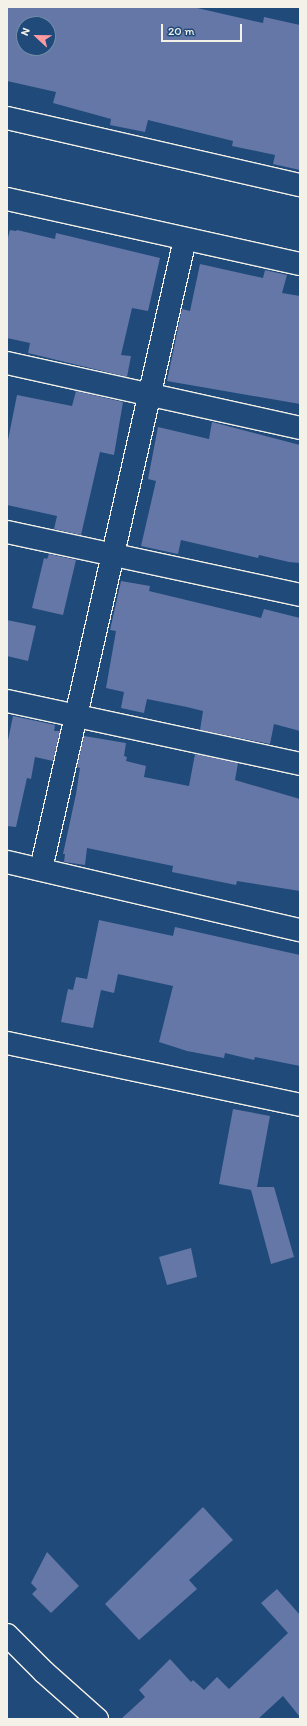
<!DOCTYPE html>
<html>
<head>
<meta charset="utf-8">
<style>
	body { margin:0 }
	#map { position:relative; width:307px; height:1726px; overflow:hidden; background:#1f4a7a; font-family:Itim,sans-serif }
	div>[style] { position:absolute }
	.building>* { inset:0; background:#6477a7 }
	.roads { filter:drop-shadow(1px 0 #f4f1e8) drop-shadow(-1px 0 #f4f1e8) drop-shadow(0 1px #f4f1e8) drop-shadow(0 -1px #f4f1e8) }
	.minor>* { height:22px; margin:-11px; padding:0 11px; transform-origin:11px; border-radius:11px; background:#1f4a7a }
	span { translate:-50% -50%; white-space:nowrap; text-align:center; line-height:1.15; -webkit-text-stroke:4px #1f4a7a; paint-order:stroke }
	.frame { position:absolute; inset:0; border:8px solid #f4f1e8; pointer-events:none }
	.north { position:absolute; left:16px; top:16px; width:40px; height:40px; box-sizing:border-box; background:#1f4a7a; border:1px solid #748da6; border-radius:50%; rotate:292deg; font-size:11px; font-weight:700; line-height:16px; text-align:center; color:#f4f1e8 }
	.north::after { content:''; display:block; margin:auto; width:14px; height:18px; background:#ff9aa2; clip-path:polygon(50% 0,100% 100%,50% 72%,0 100%) }
	.scale { position:absolute; left:161px; top:24px; width:81px; height:18px; box-sizing:border-box; border:2px solid #f4f1e8; border-top:0; padding-left:5px; font-size:12px; line-height:14px; white-space:nowrap; color:#f4f1e8; -webkit-text-stroke:3px #1f4a7a; paint-order:stroke }
</style>
</head>
<body>
<div id="map">
	<div class="building">
		<div style="clip-path:polygon(evenodd,7px 7px,193px 7px,263px 23px,264px 17px,300px 25px,300px 170px,273px 164px,275px 155px,232px 146px,233px 141px,148px 120px,145px 132px,110px 125px,111px 119px,53px 103px,56px 92px,7px 81px,7px 7px,24px 24px,48px 24px,48px 48px,24px 48px,24px 24px)"></div>
		<div style="clip-path:polygon(10px 230px,16px 231px,17px 230px,55px 239px,56px 233px,160px 258px,148px 311px,132px 308px,121px 355px,131px 356px,127px 377px,28px 353px,30px 343px,7px 338px,7px 241px)"></div>
		<div style="clip-path:polygon(200px 264px,263px 278px,265px 270px,287px 275px,282px 293px,300px 296px,300px 404px,167px 381px,182px 309px,190px 311px)"></div>
		<div style="clip-path:polygon(76px 391px,123px 402px,114px 455px,100px 452px,81px 535px,54px 529px,57px 516px,7px 505px,7px 445px,17px 395px,72px 406px)"></div>
		<div style="clip-path:polygon(212px 422px,300px 445px,300px 563px,289px 562px,259px 555px,258px 558px,181px 540px,178px 554px,141px 546px,156px 481px,148px 479px,158px 427px,209px 439px)"></div>
		<div style="clip-path:polygon(49px 554px,76px 560px,63px 615px,32px 608px,44px 558px,47px 559px)"></div>
		<div style="clip-path:polygon(121px 581px,150px 586px,149px 591px,261px 618px,264px 609px,300px 618px,300px 731px,274px 724px,270px 744px,200px 730px,203px 711px,187px 707px,147px 699px,144px 713px,121px 708px,124px 692px,106px 688px,116px 631px,110px 630px)"></div>
		<div style="clip-path:polygon(7px 620px,36px 626px,28px 661px,7px 656px)"></div>
		<div style="clip-path:polygon(13px 716px,55px 725px,54px 731px,60px 731px,53px 761px,35px 757px,31px 779px,27px 778px,16px 827px,7px 826px,7px 745px)"></div>
		<div style="clip-path:polygon(84px 736px,126px 743px,124px 756px,127px 757px,126px 761px,146px 766px,144px 777px,189px 786px,195px 754px,238px 763px,235px 780px,300px 799px,300px 891px,237px 881px,236px 885px,172px 872px,173px 866px,87px 848px,85px 865px,64px 862px,65px 854px,63px 854px,76px 794px,80px 768px,77px 767px)"></div>
		<div style="clip-path:polygon(99px 920px,173px 936px,175px 927px,300px 955px,300px 1066px,255px 1057px,254px 1060px,225px 1053px,224px 1058px,187px 1051px,159px 1042px,173px 986px,118px 974px,114px 993px,101px 990px,93px 1028px,61px 1022px,68px 989px,73px 990px,76px 977px,87px 979px)"></div>
		<div style="clip-path:polygon(233px 1109px,270px 1116px,257px 1187px,274px 1187px,294px 1257px,271px 1264px,251px 1190px,219px 1184px)"></div>
		<div style="clip-path:polygon(191px 1248px,197px 1277px,167px 1285px,159px 1257px)"></div>
		<div style="clip-path:polygon(203px 1507px,233px 1540px,189px 1580px,197px 1589px,139px 1640px,105px 1604px)"></div>
		<div style="clip-path:polygon(47px 1552px,79px 1586px,51px 1613px,32px 1594px,37px 1589px,31px 1583px)"></div>
		<div style="clip-path:polygon(277px 1589px,300px 1615px,300px 1717px,283px 1696px,258px 1719px,121px 1719px,145px 1697px,139px 1690px,170px 1659px,191px 1682px,193px 1680px,204px 1690px,217px 1677px,229px 1689px,288px 1633px,261px 1603px)"></div>
	</div>
	<div class="roads">
		<div class="minor">
			<div style="left:7px;top:118px;width:301px;rotate:12.9deg"></div>
			<div style="left:7px;top:199px;width:300px;rotate:12.5deg"></div>
			<div style="left:7px;top:363px;width:300px;rotate:12.5deg"></div>
			<div style="left:7px;top:532px;width:300px;rotate:12.1deg"></div>
			<div style="left:7px;top:701px;width:300px;rotate:12.1deg"></div>
			<div style="left:7px;top:862px;width:301px;rotate:13.1deg"></div>
			<div style="left:41px;top:869px;width:646px;rotate:-77.12deg"></div>
			<div style="left:7px;top:1043px;width:299px;rotate:11.9deg"></div>
			<div style="left:7px;top:1635px;width:52px;rotate:45deg"></div>
			<div style="left:44px;top:1672px;width:71px;rotate:41.6deg"></div>
		</div>
	</div>
	<div class="frame"></div>
	<div class="north">N</div>
	<div class="scale">20 m</div>
</div>
</body>
</html>
